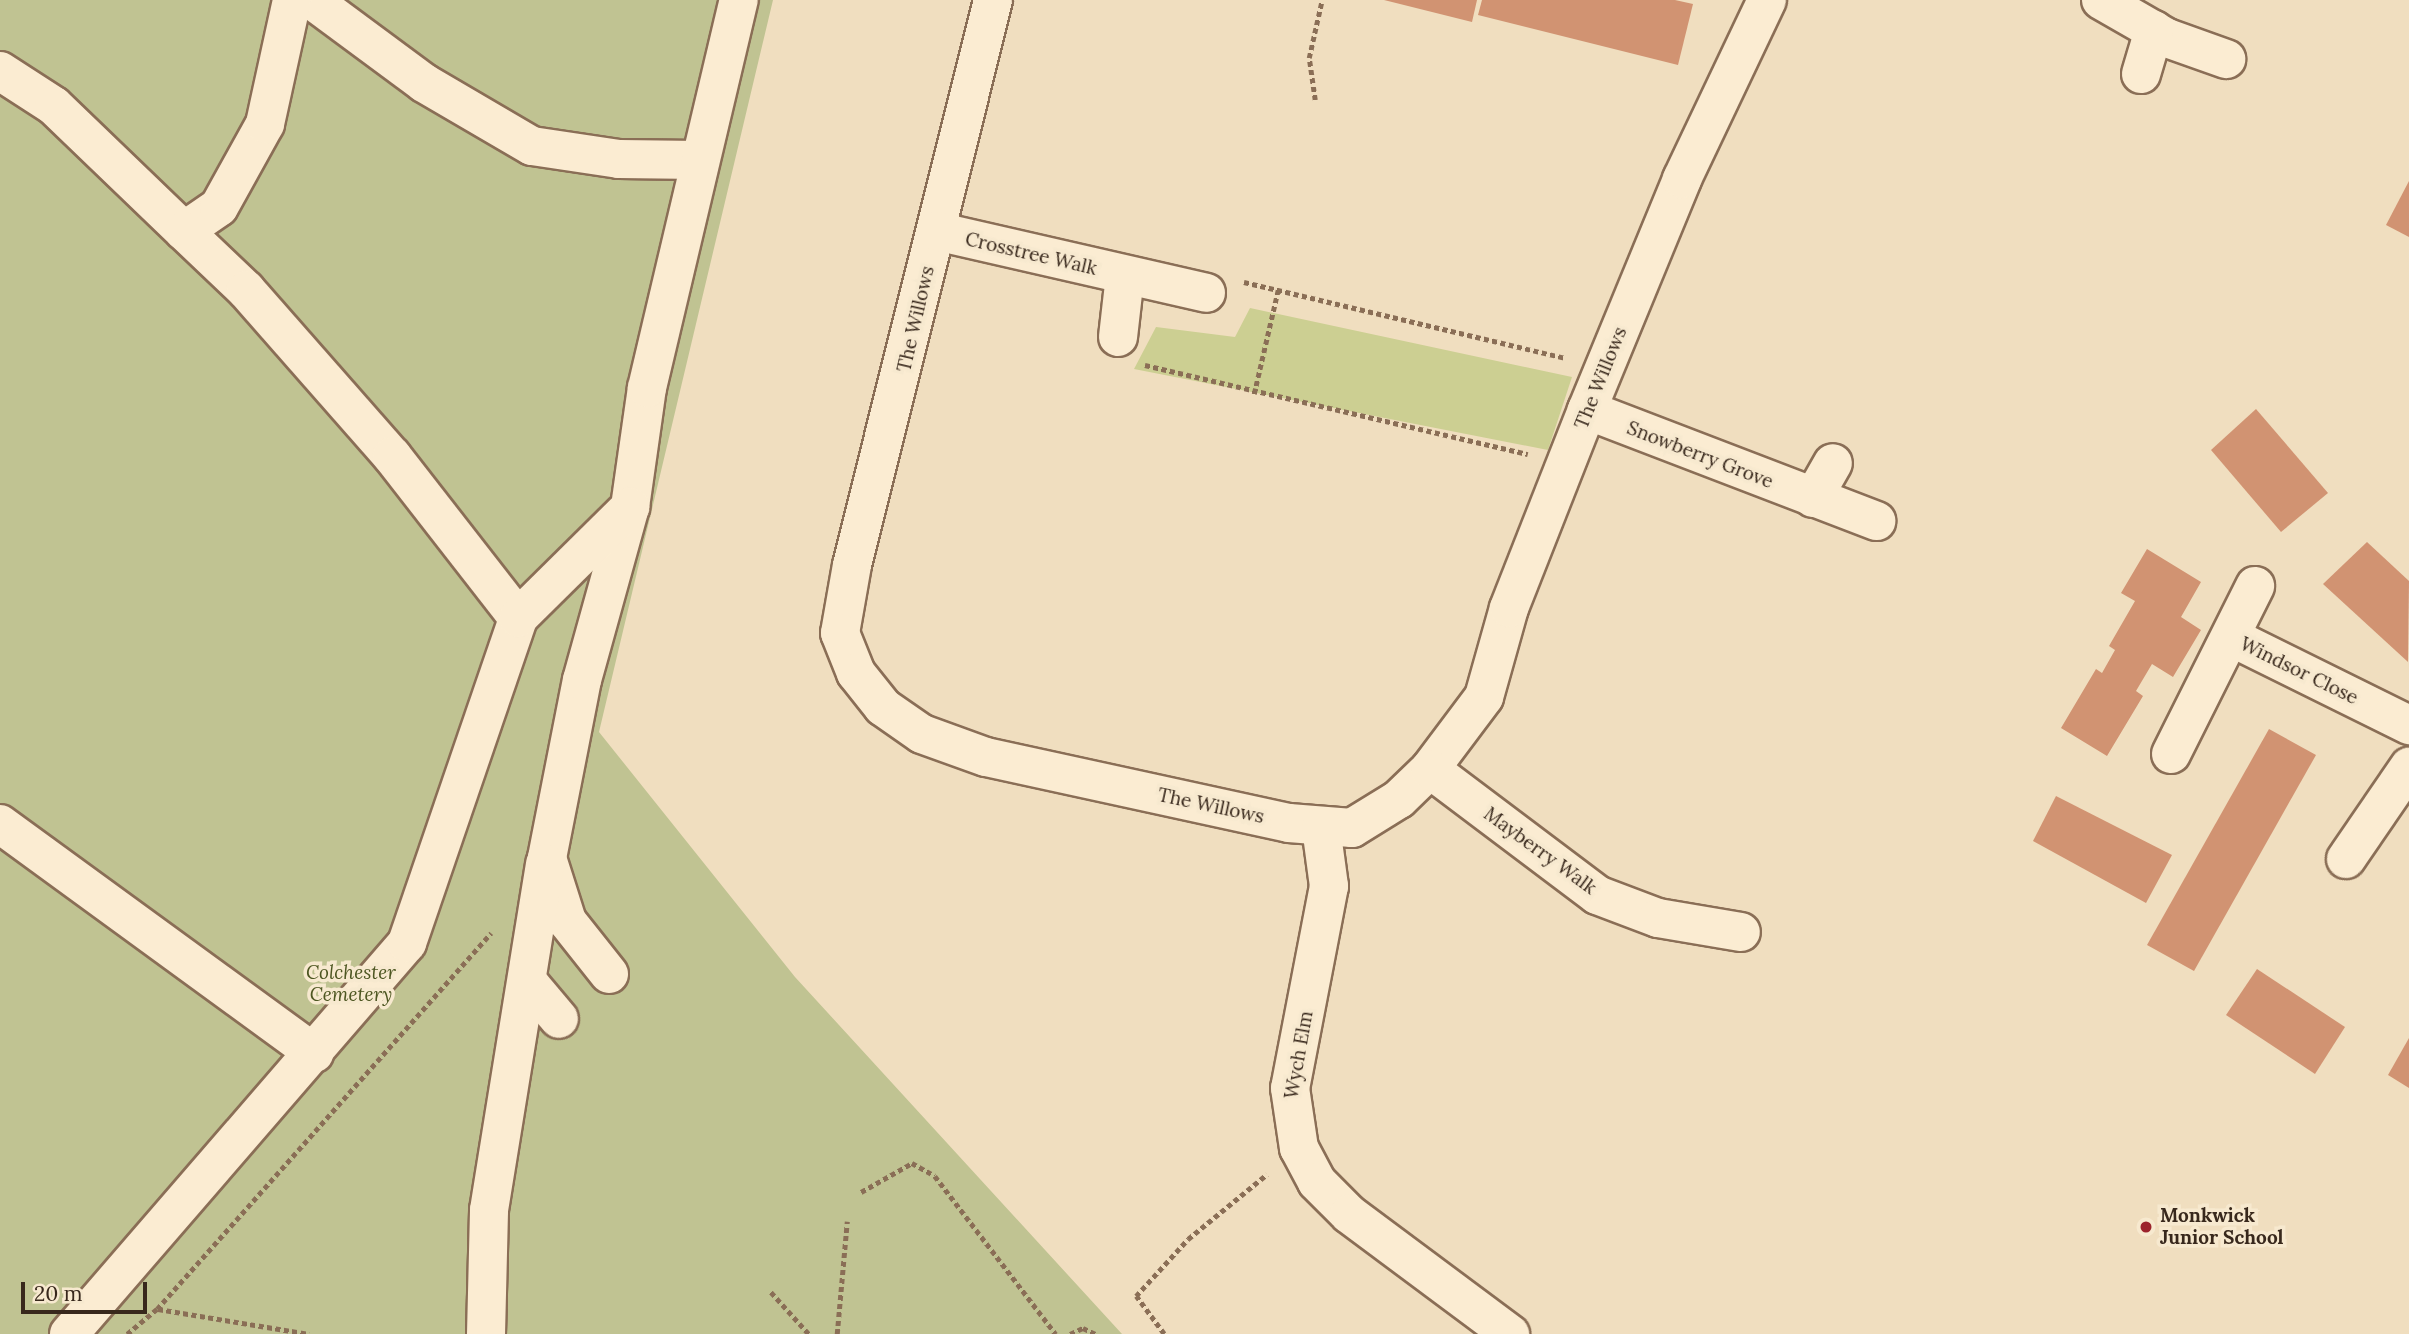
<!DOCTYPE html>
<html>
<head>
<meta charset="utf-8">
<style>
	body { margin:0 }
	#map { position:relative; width:2409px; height:1334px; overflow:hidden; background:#f0debf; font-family:Lora,serif }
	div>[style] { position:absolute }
	.green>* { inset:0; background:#cccf92 }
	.cemetery>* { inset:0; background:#c0c392 }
	.building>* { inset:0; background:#d19372 }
	.path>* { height:4.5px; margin-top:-2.25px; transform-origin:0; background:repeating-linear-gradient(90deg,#8a6e56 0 5px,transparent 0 8.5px) }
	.roads { filter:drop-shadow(2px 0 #8a6e56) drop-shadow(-2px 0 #8a6e56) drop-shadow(0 2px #8a6e56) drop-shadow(0 -2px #8a6e56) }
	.minor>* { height:38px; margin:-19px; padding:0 19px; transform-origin:19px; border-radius:19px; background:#fbecd2 }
	.dots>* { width:19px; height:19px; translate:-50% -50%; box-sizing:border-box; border:4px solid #f7e9cf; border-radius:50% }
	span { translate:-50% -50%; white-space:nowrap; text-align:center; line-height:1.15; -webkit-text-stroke:7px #f7e9cf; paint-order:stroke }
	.street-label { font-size:19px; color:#38281c }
	.park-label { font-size:19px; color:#4d5621; font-style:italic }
	.poi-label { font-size:19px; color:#38281c; font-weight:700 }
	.left { translate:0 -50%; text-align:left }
	.scale { position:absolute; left:21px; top:1282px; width:126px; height:32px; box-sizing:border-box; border:4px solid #38281c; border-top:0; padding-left:9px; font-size:21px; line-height:24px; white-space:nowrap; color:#38281c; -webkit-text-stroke:5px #f7e9cf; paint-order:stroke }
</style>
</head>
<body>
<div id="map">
	<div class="green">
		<div style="clip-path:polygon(1250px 308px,1572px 377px,1548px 450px,1134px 369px,1156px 327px,1235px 337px)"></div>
	</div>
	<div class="cemetery">
		<div style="clip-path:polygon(0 0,773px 0,599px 732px,795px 977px,1122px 1334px,0 1334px)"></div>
	</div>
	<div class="building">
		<div style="clip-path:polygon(1384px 0,1477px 0,1472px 22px)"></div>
		<div style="clip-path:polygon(1482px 0,1675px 0,1693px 4px,1678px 65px,1478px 15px)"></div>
		<div style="clip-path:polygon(2409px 181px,2409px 237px,2386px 225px)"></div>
		<div style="clip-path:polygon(2256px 409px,2328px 493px,2281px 532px,2211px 450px)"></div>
		<div style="clip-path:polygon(2367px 542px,2409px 581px,2408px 662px,2323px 584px)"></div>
		<div style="clip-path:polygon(2147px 549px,2201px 582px,2181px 617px,2201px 630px,2173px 677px,2152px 664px,2136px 691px,2143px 696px,2107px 756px,2061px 728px,2096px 669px,2102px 673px,2115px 650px,2109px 646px,2135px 601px,2121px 593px)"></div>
		<div style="clip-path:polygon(2269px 729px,2316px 755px,2194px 971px,2147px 945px)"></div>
		<div style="clip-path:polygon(2056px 796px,2172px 855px,2146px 903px,2033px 841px)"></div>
		<div style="clip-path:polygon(2257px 969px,2345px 1027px,2315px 1074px,2226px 1015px)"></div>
		<div style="clip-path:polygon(2409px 1038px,2409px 1088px,2388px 1075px)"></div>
	</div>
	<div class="path">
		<div style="left:1315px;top:100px;width:42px;rotate:-98.1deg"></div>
		<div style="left:1309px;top:58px;width:59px;rotate:-77.4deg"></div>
		<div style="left:1244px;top:282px;width:330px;rotate:13.3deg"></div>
		<div style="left:1145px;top:365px;width:393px;rotate:13.1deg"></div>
		<div style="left:1254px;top:394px;width:107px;rotate:-77deg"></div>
		<div style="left:861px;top:1192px;width:59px;rotate:-29.6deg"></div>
		<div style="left:912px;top:1163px;width:26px;rotate:29deg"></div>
		<div style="left:935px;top:1176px;width:199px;rotate:52.6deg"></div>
		<div style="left:771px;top:1292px;width:57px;rotate:47.9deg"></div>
		<div style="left:158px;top:1309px;width:153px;rotate:9.4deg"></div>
		<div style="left:127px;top:1334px;width:39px;rotate:-40deg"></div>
		<div style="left:157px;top:1309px;width:503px;rotate:-48.39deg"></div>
		<div style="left:837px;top:1334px;width:113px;rotate:-84.9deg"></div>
		<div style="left:1070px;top:1334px;width:14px;rotate:-25deg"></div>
		<div style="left:1083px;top:1328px;width:14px;rotate:25deg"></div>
		<div style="left:1164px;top:1334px;width:47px;rotate:-126.4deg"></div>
		<div style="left:1136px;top:1296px;width:77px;rotate:-47.6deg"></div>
		<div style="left:1188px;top:1239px;width:102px;rotate:-39.4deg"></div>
	</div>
	<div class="roads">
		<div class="minor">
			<div style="left:312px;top:0;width:139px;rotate:36.5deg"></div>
			<div style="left:424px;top:83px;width:125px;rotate:30.3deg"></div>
			<div style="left:532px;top:146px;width:88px;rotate:8.5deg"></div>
			<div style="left:619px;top:159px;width:81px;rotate:0.7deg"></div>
			<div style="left:993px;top:0;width:582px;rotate:104.01deg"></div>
			<div style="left:852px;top:565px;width:69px;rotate:100deg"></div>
			<div style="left:840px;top:633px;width:43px;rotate:68.2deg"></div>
			<div style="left:856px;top:673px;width:43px;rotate:51.5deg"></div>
			<div style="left:883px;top:707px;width:47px;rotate:34.7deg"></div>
			<div style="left:922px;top:734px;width:68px;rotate:19.8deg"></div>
			<div style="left:986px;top:757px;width:310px;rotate:12.3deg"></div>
			<div style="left:1289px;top:823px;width:63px;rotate:4.5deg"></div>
			<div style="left:1352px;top:828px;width:55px;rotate:-31.7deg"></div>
			<div style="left:1399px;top:799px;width:43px;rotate:-44.1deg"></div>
			<div style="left:1430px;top:769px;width:90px;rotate:-53.1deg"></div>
			<div style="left:1484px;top:697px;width:92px;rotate:-74.3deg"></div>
			<div style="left:1509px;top:608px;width:213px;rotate:-68.5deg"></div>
			<div style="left:1587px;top:410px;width:250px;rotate:-67.6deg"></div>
			<div style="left:1682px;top:179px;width:198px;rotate:-64.6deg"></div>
			<div style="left:2101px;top:0;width:76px;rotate:29.9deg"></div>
			<div style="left:2167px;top:38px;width:63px;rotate:19.6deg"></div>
			<div style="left:0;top:71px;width:64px;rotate:32.9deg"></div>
			<div style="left:54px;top:106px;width:180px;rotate:43.9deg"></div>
			<div style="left:184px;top:231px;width:42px;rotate:-34.4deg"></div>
			<div style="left:219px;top:207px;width:95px;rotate:-61deg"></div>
			<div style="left:265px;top:124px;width:127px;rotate:-77.7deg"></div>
			<div style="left:2141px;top:74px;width:46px;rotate:-73.5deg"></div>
			<div style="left:184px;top:231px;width:86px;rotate:43.6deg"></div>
			<div style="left:246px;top:290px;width:221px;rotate:48.7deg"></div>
			<div style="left:392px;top:456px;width:205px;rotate:52.1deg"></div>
			<div style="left:936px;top:231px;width:277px;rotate:12.9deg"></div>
			<div style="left:1118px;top:337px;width:61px;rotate:-83.5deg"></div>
			<div style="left:1587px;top:410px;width:310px;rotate:21deg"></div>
			<div style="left:1813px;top:498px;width:40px;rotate:-60.3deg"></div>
			<div style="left:2231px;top:637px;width:199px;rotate:26.3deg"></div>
			<div style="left:2171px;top:754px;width:188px;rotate:-63.4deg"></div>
			<div style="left:1430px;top:769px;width:209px;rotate:37deg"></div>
			<div style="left:1597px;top:895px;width:65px;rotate:20.7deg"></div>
			<div style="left:1658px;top:918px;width:84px;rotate:9.6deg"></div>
			<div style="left:0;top:824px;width:389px;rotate:36.1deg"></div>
			<div style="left:1321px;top:827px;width:60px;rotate:82.3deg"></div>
			<div style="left:1329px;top:886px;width:206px;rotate:100.9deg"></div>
			<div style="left:1290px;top:1088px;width:61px;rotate:81.5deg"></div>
			<div style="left:1299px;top:1148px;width:38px;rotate:62deg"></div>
			<div style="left:1317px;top:1182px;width:45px;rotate:45deg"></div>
			<div style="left:1349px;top:1214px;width:201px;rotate:36.7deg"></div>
			<div style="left:2346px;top:859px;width:112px;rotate:-55.6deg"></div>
			<div style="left:609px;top:974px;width:68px;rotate:-128.4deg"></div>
			<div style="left:567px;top:921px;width:66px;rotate:-107.6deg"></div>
			<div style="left:547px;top:858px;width:181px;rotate:-78.9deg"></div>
			<div style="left:582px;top:680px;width:180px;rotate:-74.5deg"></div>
			<div style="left:630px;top:507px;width:120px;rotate:-81.9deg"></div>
			<div style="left:647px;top:388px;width:399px;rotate:-76.7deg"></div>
			<div style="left:528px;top:982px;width:48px;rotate:50deg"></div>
			<div style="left:69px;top:1334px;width:517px;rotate:-49.16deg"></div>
			<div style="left:407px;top:943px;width:343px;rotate:-71.1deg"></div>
			<div style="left:518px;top:618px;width:158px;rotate:-44.7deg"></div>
			<div style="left:486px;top:1334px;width:124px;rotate:-88.6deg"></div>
			<div style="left:489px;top:1210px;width:351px;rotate:-80.8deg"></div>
		</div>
	</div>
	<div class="dots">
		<div style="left:2146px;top:1227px;background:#9c232c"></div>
	</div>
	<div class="street-label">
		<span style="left:1031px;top:254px;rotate:13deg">Crosstree Walk</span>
		<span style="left:916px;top:319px;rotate:-77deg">The Willows</span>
		<span style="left:1601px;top:378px;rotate:-68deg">The Willows</span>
		<span style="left:1700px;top:455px;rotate:21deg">Snowberry Grove</span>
		<span style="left:2299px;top:671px;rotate:26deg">Windsor Close</span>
		<span style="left:1211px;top:806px;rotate:12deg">The Willows</span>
		<span style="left:1540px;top:851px;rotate:36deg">Mayberry Walk</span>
		<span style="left:1299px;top:1055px;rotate:-80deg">Wych Elm</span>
	</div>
	<div class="park-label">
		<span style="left:351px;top:984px">Colchester<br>Cemetery</span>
	</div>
	<div class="poi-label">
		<span class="left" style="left:2160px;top:1227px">Monkwick<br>Junior School</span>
	</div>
	<div class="scale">20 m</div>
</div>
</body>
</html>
